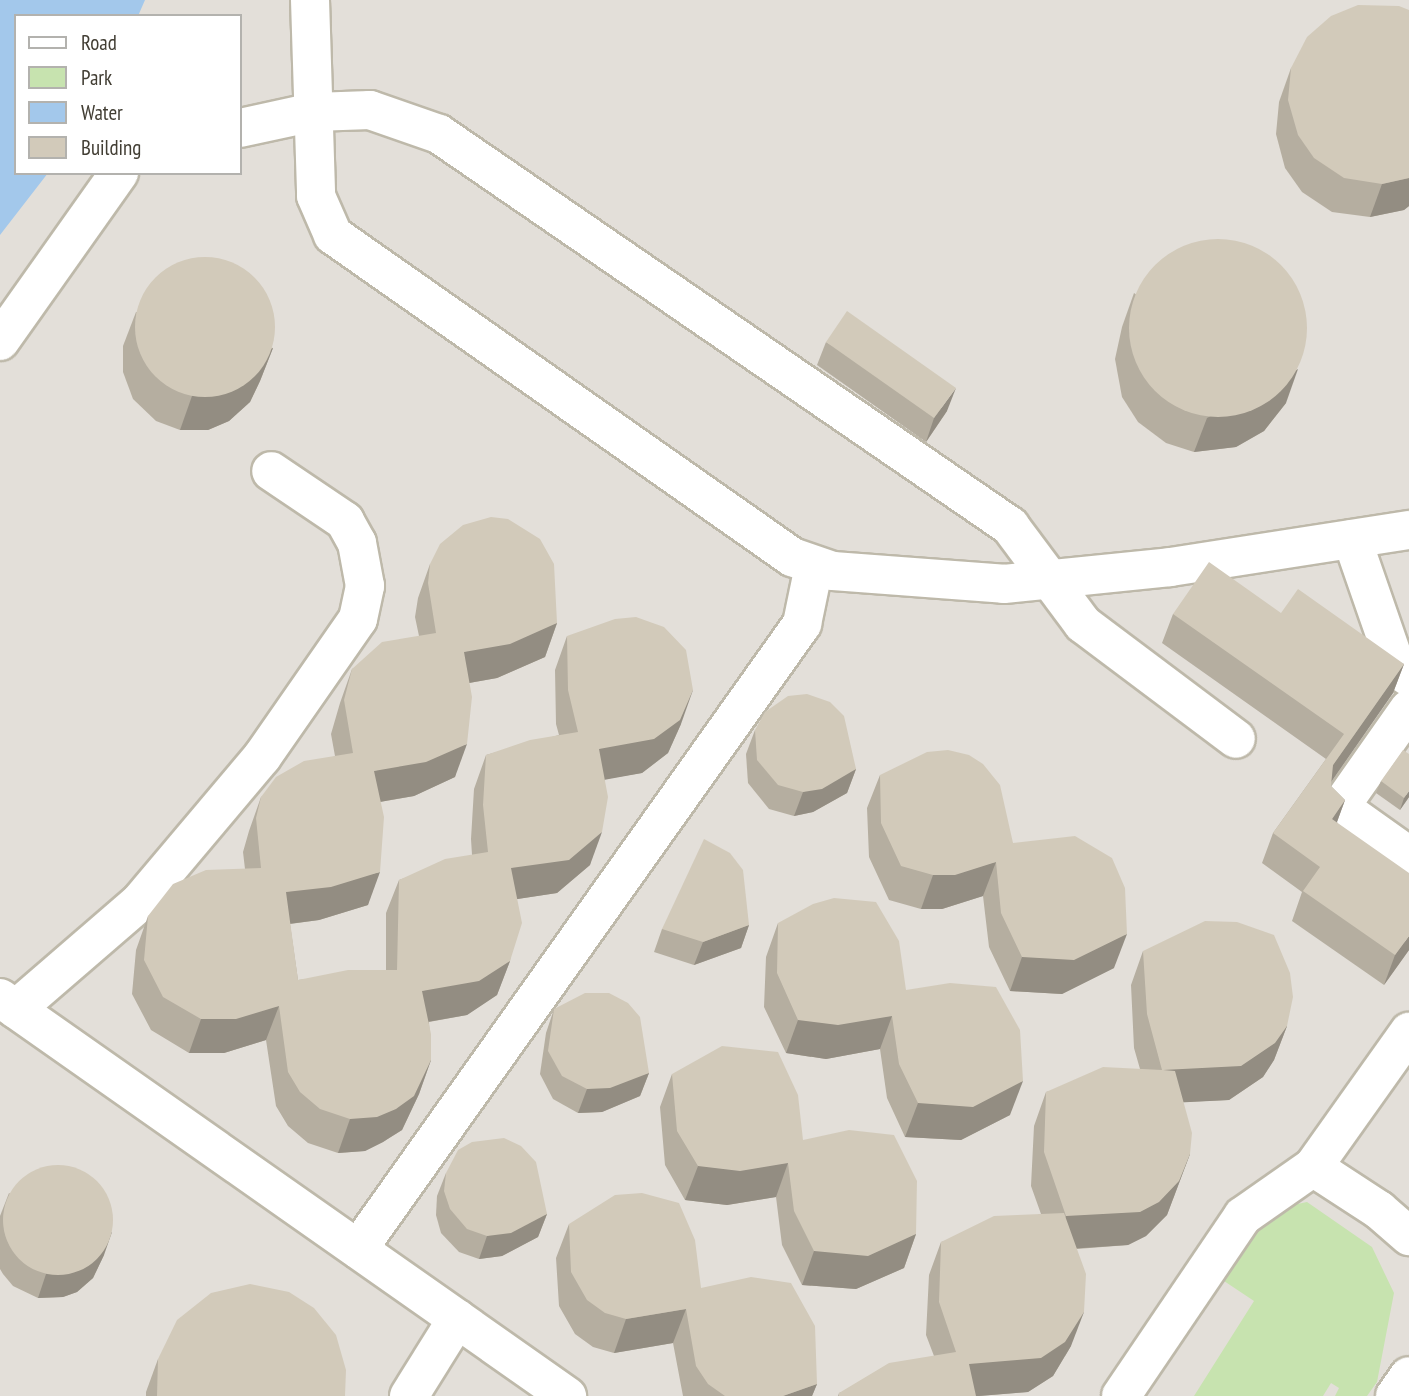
<!DOCTYPE html>
<html>
<head>
<meta charset="utf-8">
<style>
	body { margin:0 }
	#map { position:relative; width:1409px; height:1396px; overflow:hidden; background:#f1eee4; font-family:"PT Sans Narrow",sans-serif }
	div>[style] { position:absolute }
	.industrial>* { inset:0; background:#e3dfd9 }
	.green>* { inset:0; background:#c7e3af }
	.water>* { inset:0; background:#a3c8eb }
	.roads { filter:drop-shadow(2px 0 #beb9aa) drop-shadow(-2px 0 #beb9aa) drop-shadow(0 2px #beb9aa) drop-shadow(0 -2px #beb9aa) }
	.minor>* { height:38px; margin:-19px; padding:0 19px; transform-origin:19px; border-radius:19px; background:#fff }
	.wall>* { inset:0; background:#b5aea0 }
	.shaded-wall>* { inset:0; background:#938d82 }
	.building>* { inset:0; background:#d2caba }
	.round { border-radius:50% }
	span { translate:-50% -50%; white-space:nowrap; text-align:center; line-height:1.15; -webkit-text-stroke:7px #fff; paint-order:stroke }
	.legend { position:absolute; left:14px; top:14px; width:228px; height:161px; box-sizing:border-box; background:#fff; border:2px solid #b3b2ae; margin:0; padding:9px 12px; list-style:none; font-size:21px; color:#423e34 }
	.legend li { display:flex; align-items:center; gap:14px; height:35px }
	.legend b { width:35px; border:2px solid #b3b2ae }
</style>
</head>
<body>
<div id="map">
	<div class="industrial">
		<div style="clip-path:polygon(evenodd,0 0,1409px 0,1409px 1396px,0 1396px,0 0,16px 16px,240px 16px,240px 173px,16px 173px,16px 16px)"></div>
	</div>
	<div class="green">
		<div style="clip-path:polygon(1307px 1202px,1372px 1247px,1394px 1293px,1377px 1382px,1367px 1396px,1335px 1396px,1339px 1388px,1331px 1383px,1323px 1396px,1194px 1396px,1254px 1301px,1218px 1277px,1258px 1224px,1283px 1207px)"></div>
	</div>
	<div class="water">
		<div style="clip-path:polygon(0 0,145px 0,138px 16px,16px 16px,16px 173px,48px 173px,0 235px)"></div>
	</div>
	<div class="roads">
		<div class="minor">
			<div style="left:310px;top:0;width:196px;rotate:88.2deg"></div>
			<div style="left:316px;top:196px;width:43px;rotate:66.4deg"></div>
			<div style="left:333px;top:235px;width:561px;rotate:35.05deg"></div>
			<div style="left:792px;top:557px;width:43px;rotate:18.9deg"></div>
			<div style="left:833px;top:571px;width:171px;rotate:4.3deg"></div>
			<div style="left:1004px;top:584px;width:167px;rotate:-5.8deg"></div>
			<div style="left:1170px;top:567px;width:242px;rotate:-8.8deg"></div>
			<div style="left:240px;top:128px;width:76px;rotate:-12.2deg"></div>
			<div style="left:314px;top:112px;width:56px;rotate:-2deg"></div>
			<div style="left:370px;top:110px;width:73px;rotate:19.2deg"></div>
			<div style="left:439px;top:134px;width:693px;rotate:34.47deg"></div>
			<div style="left:1010px;top:526px;width:122px;rotate:53.3deg"></div>
			<div style="left:1083px;top:624px;width:191px;rotate:36.9deg"></div>
			<div style="left:0;top:341px;width:206px;rotate:-54.7deg"></div>
			<div style="left:1352px;top:539px;width:138px;rotate:70.9deg"></div>
			<div style="left:1397px;top:669px;width:14px;rotate:34deg"></div>
			<div style="left:1409px;top:709px;width:120px;rotate:125.1deg"></div>
			<div style="left:1340px;top:807px;width:85px;rotate:35.4deg"></div>
			<div style="left:0;top:998px;width:693px;rotate:35.07deg"></div>
			<div style="left:16px;top:1009px;width:162px;rotate:-40.8deg"></div>
			<div style="left:139px;top:903px;width:191px;rotate:-49.9deg"></div>
			<div style="left:262px;top:757px;width:168px;rotate:-55.2deg"></div>
			<div style="left:358px;top:619px;width:34px;rotate:-78deg"></div>
			<div style="left:365px;top:586px;width:44px;rotate:-100.5deg"></div>
			<div style="left:357px;top:543px;width:25px;rotate:-119deg"></div>
			<div style="left:345px;top:521px;width:89px;rotate:-146deg"></div>
			<div style="left:1313px;top:1167px;width:79px;rotate:33.1deg"></div>
			<div style="left:1379px;top:1210px;width:40px;rotate:41deg"></div>
			<div style="left:358px;top:1249px;width:767px;rotate:-54.61deg"></div>
			<div style="left:802px;top:624px;width:59px;rotate:-78.3deg"></div>
			<div style="left:409px;top:1396px;width:91px;rotate:-58.1deg"></div>
			<div style="left:1121px;top:1396px;width:217px;rotate:-55.9deg"></div>
			<div style="left:1243px;top:1216px;width:85px;rotate:-35deg"></div>
			<div style="left:1313px;top:1167px;width:166px;rotate:-54.6deg"></div>
			<div style="left:1395px;top:1396px;width:24px;rotate:-55deg"></div>
		</div>
	</div>
	<div class="wall">
		<div style="clip-path:polygon(1409px 10px,1409px 206px,1404px 210px,1370px 217px,1332px 212px,1302px 192px,1285px 168px,1276px 134px,1279px 102px,1291px 68px)"></div>
		<div style="clip-path:polygon(1134px 293px,1286px 403px,1264px 431px,1236px 447px,1194px 452px,1166px 443px,1138px 422px,1122px 397px,1115px 359px,1122px 327px)"></div>
		<div style="clip-path:polygon(136px 312px,273px 348px,260px 381px,250px 402px,229px 421px,208px 430px,180px 430px,156px 421px,133px 399px,123px 372px,123px 346px)"></div>
		<div style="clip-path:polygon(826px 342px,947px 411px,926px 442px,817px 365px)"></div>
		<div style="clip-path:polygon(430px 564px,557px 623px,545px 657px,497px 678px,469px 683px,455px 777px,414px 796px,380px 802px,368px 905px,319px 920px,290px 924px,298px 980px,386px 970px,386px 913px,399px 880px,472px 855px,471px 839px,474px 789px,486px 755px,559px 735px,556px 724px,555px 670px,567px 636px,681px 724px,668px 753px,642px 773px,605px 779px,590px 865px,557px 893px,517px 899px,510px 961px,497px 995px,467px 1015px,429px 1022px,431px 1060px,419px 1094px,402px 1130px,383px 1142px,365px 1151px,338px 1153px,308px 1143px,288px 1126px,276px 1106px,266px 1040px,224px 1053px,189px 1053px,151px 1030px,132px 994px,136px 950px,148px 916px,245px 869px,243px 852px,249px 831px,261px 797px,335px 756px,331px 734px,340px 703px,352px 669px,419px 636px,415px 617px,418px 598px)"></div>
		<div style="clip-path:polygon(1281px 613px,1404px 664px,1393px 693px,1331px 782px,1331px 786px,1345px 800px,1337px 822px,1409px 950px,1384px 985px,1292px 921px,1302px 892px,1262px 863px,1273px 833px,1326px 759px,1162px 643px,1173px 614px)"></div>
		<div style="clip-path:polygon(755px 730px,856px 769px,847px 793px,813px 812px,794px 816px,769px 809px,748px 783px,746px 754px)"></div>
		<div style="clip-path:polygon(880px 775px,1013px 843px,1114px 968px,1062px 994px,1010px 991px,989px 947px,983px 896px,942px 909px,921px 909px,889px 900px,869px 857px,867px 808px)"></div>
		<div style="clip-path:polygon(1381px 781px,1409px 797px,1400px 810px,1376px 793px)"></div>
		<div style="clip-path:polygon(778px 923px,906px 990px,1010px 1115px,961px 1140px,905px 1137px,887px 1098px,880px 1049px,826px 1059px,786px 1053px,764px 1007px,766px 957px)"></div>
		<div style="clip-path:polygon(749px 925px,741px 948px,694px 965px,654px 952px,662px 929px)"></div>
		<div style="clip-path:polygon(1143px 951px,1287px 1026px,1274px 1060px,1263px 1077px,1229px 1100px,1183px 1102px,1190px 1154px,1167px 1215px,1146px 1236px,1128px 1245px,1077px 1249px,1071px 1346px,1053px 1376px,1028px 1392px,978px 1396px,838px 1396px,839px 1393px,934px 1356px,926px 1335px,929px 1275px,941px 1242px,1041px 1214px,1031px 1186px,1034px 1126px,1046px 1092px,1140px 1069px,1134px 1048px,1131px 985px)"></div>
		<div style="clip-path:polygon(554px 1009px,649px 1073px,640px 1096px,602px 1112px,578px 1113px,553px 1099px,540px 1074px,546px 1033px)"></div>
		<div style="clip-path:polygon(672px 1074px,803px 1140px,916px 1234px,904px 1268px,856px 1289px,802px 1285px,782px 1245px,776px 1197px,727px 1205px,685px 1200px,665px 1165px,660px 1107px)"></div>
		<div style="clip-path:polygon(446px 1173px,547px 1214px,538px 1237px,502px 1256px,479px 1259px,459px 1252px,441px 1233px,436px 1215px,437px 1196px)"></div>
		<div style="clip-path:polygon(9px 1193px,104px 1255px,93px 1278px,77px 1292px,63px 1297px,38px 1298px,13px 1286px,3px 1274px,0 1269px,0 1216px)"></div>
		<div style="clip-path:polygon(569px 1224px,701px 1288px,817px 1384px,812px 1396px,683px 1396px,673px 1343px,614px 1353px,593px 1347px,575px 1334px,559px 1306px,556px 1258px)"></div>
		<div style="clip-path:polygon(158px 1359px,345px 1396px,146px 1396px,146px 1392px)"></div>
	</div>
	<div class="shaded-wall">
		<div style="clip-path:polygon(1409px 178px,1409px 206px,1404px 210px,1370px 217px,1382px 184px)"></div>
		<div style="clip-path:polygon(273px 348px,260px 381px,250px 402px,229px 421px,208px 430px,180px 430px,192px 396px)"></div>
		<div style="clip-path:polygon(1298px 369px,1286px 403px,1264px 431px,1236px 447px,1194px 452px,1207px 418px)"></div>
		<div style="clip-path:polygon(956px 388px,947px 411px,926px 442px,934px 418px)"></div>
		<div style="clip-path:polygon(557px 623px,545px 657px,497px 678px,452px 686px,464px 652px)"></div>
		<div style="clip-path:polygon(1404px 664px,1393px 693px,1322px 795px,1333px 765px)"></div>
		<div style="clip-path:polygon(693px 690px,681px 724px,668px 753px,642px 773px,587px 783px,599px 749px)"></div>
		<div style="clip-path:polygon(467px 744px,455px 777px,414px 796px,362px 805px,374px 771px)"></div>
		<div style="clip-path:polygon(856px 769px,847px 793px,813px 812px,794px 816px,803px 792px)"></div>
		<div style="clip-path:polygon(1409px 791px,1409px 797px,1400px 810px,1404px 798px)"></div>
		<div style="clip-path:polygon(1345px 800px,1334px 830px,1332px 819px)"></div>
		<div style="clip-path:polygon(602px 832px,590px 865px,557px 893px,498px 902px,511px 868px)"></div>
		<div style="clip-path:polygon(996px 862px,983px 896px,942px 909px,921px 909px,933px 875px)"></div>
		<div style="clip-path:polygon(380px 872px,368px 905px,319px 920px,273px 926px,286px 892px)"></div>
		<div style="clip-path:polygon(749px 925px,741px 948px,694px 965px,703px 942px)"></div>
		<div style="clip-path:polygon(1127px 934px,1114px 968px,1062px 994px,1010px 991px,1022px 957px)"></div>
		<div style="clip-path:polygon(1409px 936px,1409px 950px,1384px 985px,1395px 955px)"></div>
		<div style="clip-path:polygon(510px 961px,497px 995px,467px 1015px,410px 1025px,422px 991px)"></div>
		<div style="clip-path:polygon(279px 1006px,266px 1040px,224px 1053px,189px 1053px,201px 1019px)"></div>
		<div style="clip-path:polygon(892px 1016px,880px 1049px,826px 1059px,786px 1053px,798px 1020px)"></div>
		<div style="clip-path:polygon(1287px 1026px,1274px 1060px,1263px 1077px,1229px 1100px,1151px 1104px,1163px 1070px)"></div>
		<div style="clip-path:polygon(431px 1060px,419px 1094px,402px 1130px,383px 1142px,365px 1151px,338px 1153px,350px 1119px)"></div>
		<div style="clip-path:polygon(649px 1073px,640px 1096px,602px 1112px,578px 1113px,587px 1089px)"></div>
		<div style="clip-path:polygon(1023px 1081px,1010px 1115px,961px 1140px,905px 1137px,918px 1103px)"></div>
		<div style="clip-path:polygon(1190px 1154px,1167px 1215px,1146px 1236px,1128px 1245px,1054px 1250px,1066px 1216px)"></div>
		<div style="clip-path:polygon(788px 1163px,776px 1197px,727px 1205px,685px 1200px,698px 1166px)"></div>
		<div style="clip-path:polygon(547px 1214px,538px 1237px,502px 1256px,479px 1259px,487px 1236px)"></div>
		<div style="clip-path:polygon(112px 1232px,104px 1255px,93px 1278px,77px 1292px,63px 1297px,38px 1298px,46px 1274px)"></div>
		<div style="clip-path:polygon(916px 1234px,904px 1268px,856px 1289px,802px 1285px,814px 1251px)"></div>
		<div style="clip-path:polygon(686px 1309px,673px 1343px,614px 1353px,626px 1319px)"></div>
		<div style="clip-path:polygon(1084px 1312px,1071px 1346px,1053px 1376px,1028px 1392px,979px 1396px,957px 1396px,969px 1364px)"></div>
		<div style="clip-path:polygon(817px 1384px,812px 1396px,783px 1396px)"></div>
	</div>
	<div class="building">
		<div style="clip-path:polygon(1358px 5px,1399px 6px,1409px 10px,1409px 178px,1382px 184px,1344px 178px,1314px 158px,1298px 135px,1288px 100px,1291px 68px,1307px 37px,1331px 16px)"></div>
		<div class="round" style="left:1129px;top:239px;width:178px;height:178px"></div>
		<div class="round" style="left:135px;top:257px;width:140px;height:140px"></div>
		<div style="clip-path:polygon(847px 311px,956px 388px,934px 418px,826px 342px)"></div>
		<div style="clip-path:polygon(491px 517px,508px 519px,540px 539px,554px 564px,557px 623px,510px 644px,464px 652px,472px 697px,467px 744px,426px 762px,374px 771px,384px 817px,380px 872px,331px 887px,286px 892px,298px 980px,348px 970px,397px 970px,399px 880px,445px 859px,488px 852px,483px 805px,486px 755px,530px 740px,578px 732px,568px 690px,567px 636px,615px 619px,636px 617px,664px 627px,686px 650px,693px 690px,680px 720px,654px 739px,599px 749px,608px 797px,602px 832px,569px 860px,511px 868px,522px 923px,510px 961px,479px 981px,422px 991px,431px 1034px,431px 1060px,414px 1096px,396px 1109px,377px 1117px,350px 1119px,320px 1109px,300px 1092px,288px 1072px,279px 1006px,236px 1019px,201px 1019px,163px 997px,144px 960px,148px 916px,173px 884px,206px 870px,261px 868px,256px 818px,261px 797px,276px 777px,304px 761px,353px 753px,344px 700px,352px 669px,382px 642px,436px 633px,428px 583px,430px 564px,440px 544px,463px 525px)"></div>
		<div style="clip-path:polygon(1209px 562px,1281px 613px,1298px 589px,1404px 664px,1333px 765px,1331px 786px,1345px 800px,1332px 819px,1409px 873px,1409px 936px,1395px 955px,1303px 891px,1320px 867px,1273px 833px,1344px 734px,1173px 614px)"></div>
		<div style="clip-path:polygon(807px 694px,830px 702px,844px 716px,856px 769px,822px 789px,803px 792px,778px 785px,757px 760px,755px 730px,765px 712px,788px 696px)"></div>
		<div style="clip-path:polygon(948px 750px,969px 755px,983px 764px,1000px 785px,1013px 843px,1075px 836px,1112px 858px,1125px 888px,1127px 934px,1074px 960px,1022px 957px,1001px 913px,996px 862px,955px 875px,933px 875px,901px 866px,881px 823px,880px 775px,927px 752px)"></div>
		<div style="clip-path:polygon(1403px 750px,1409px 754px,1409px 791px,1404px 798px,1381px 781px)"></div>
		<div style="clip-path:polygon(704px 839px,730px 853px,743px 870px,749px 925px,703px 942px,662px 929px)"></div>
		<div style="clip-path:polygon(834px 898px,876px 902px,899px 941px,906px 990px,950px 983px,996px 987px,1020px 1030px,1023px 1081px,973px 1107px,918px 1103px,899px 1064px,892px 1016px,838px 1025px,798px 1020px,777px 973px,778px 923px,813px 904px)"></div>
		<div style="clip-path:polygon(1205px 921px,1237px 922px,1274px 935px,1290px 973px,1293px 997px,1287px 1026px,1275px 1043px,1241px 1066px,1163px 1070px,1175px 1071px,1192px 1133px,1190px 1154px,1179px 1181px,1159px 1202px,1140px 1212px,1066px 1216px,1044px 1152px,1046px 1092px,1103px 1067px,1162px 1070px,1147px 1014px,1143px 951px)"></div>
		<div style="clip-path:polygon(585px 993px,609px 993px,628px 1003px,640px 1017px,649px 1073px,610px 1088px,587px 1089px,562px 1076px,548px 1051px,554px 1009px)"></div>
		<div style="clip-path:polygon(722px 1046px,778px 1052px,798px 1095px,803px 1140px,849px 1130px,894px 1135px,917px 1181px,916px 1234px,868px 1256px,814px 1251px,794px 1211px,788px 1163px,740px 1171px,698px 1166px,677px 1131px,672px 1074px)"></div>
		<div style="clip-path:polygon(504px 1138px,521px 1146px,536px 1162px,547px 1214px,511px 1233px,487px 1236px,467px 1229px,450px 1209px,444px 1191px,446px 1173px,458px 1150px,472px 1142px)"></div>
		<div class="round" style="left:3px;top:1165px;width:110px;height:110px"></div>
		<div style="clip-path:polygon(642px 1193px,679px 1203px,695px 1240px,701px 1288px,751px 1277px,791px 1283px,815px 1326px,817px 1384px,783px 1396px,725px 1396px,708px 1384px,696px 1366px,686px 1309px,626px 1319px,605px 1313px,587px 1300px,571px 1272px,569px 1224px,615px 1195px)"></div>
		<div style="clip-path:polygon(1064px 1213px,1086px 1274px,1084px 1312px,1065px 1342px,1041px 1358px,969px 1364px,976px 1396px,839px 1396px,839px 1393px,889px 1363px,956px 1352px,939px 1302px,941px 1242px,994px 1216px)"></div>
		<div style="clip-path:polygon(250px 1284px,289px 1292px,314px 1308px,336px 1335px,346px 1370px,345px 1396px,157px 1396px,158px 1359px,177px 1320px,211px 1293px)"></div>
	</div>
	<ul class="legend">
	<li><b style="height:9px;background:#fff"></b>Road</li>
	<li><b style="height:19px;background:#c7e3af"></b>Park</li>
	<li><b style="height:19px;background:#a3c8eb"></b>Water</li>
	<li><b style="height:19px;background:#d2caba"></b>Building</li>
	</ul>
</div>
</body>
</html>
